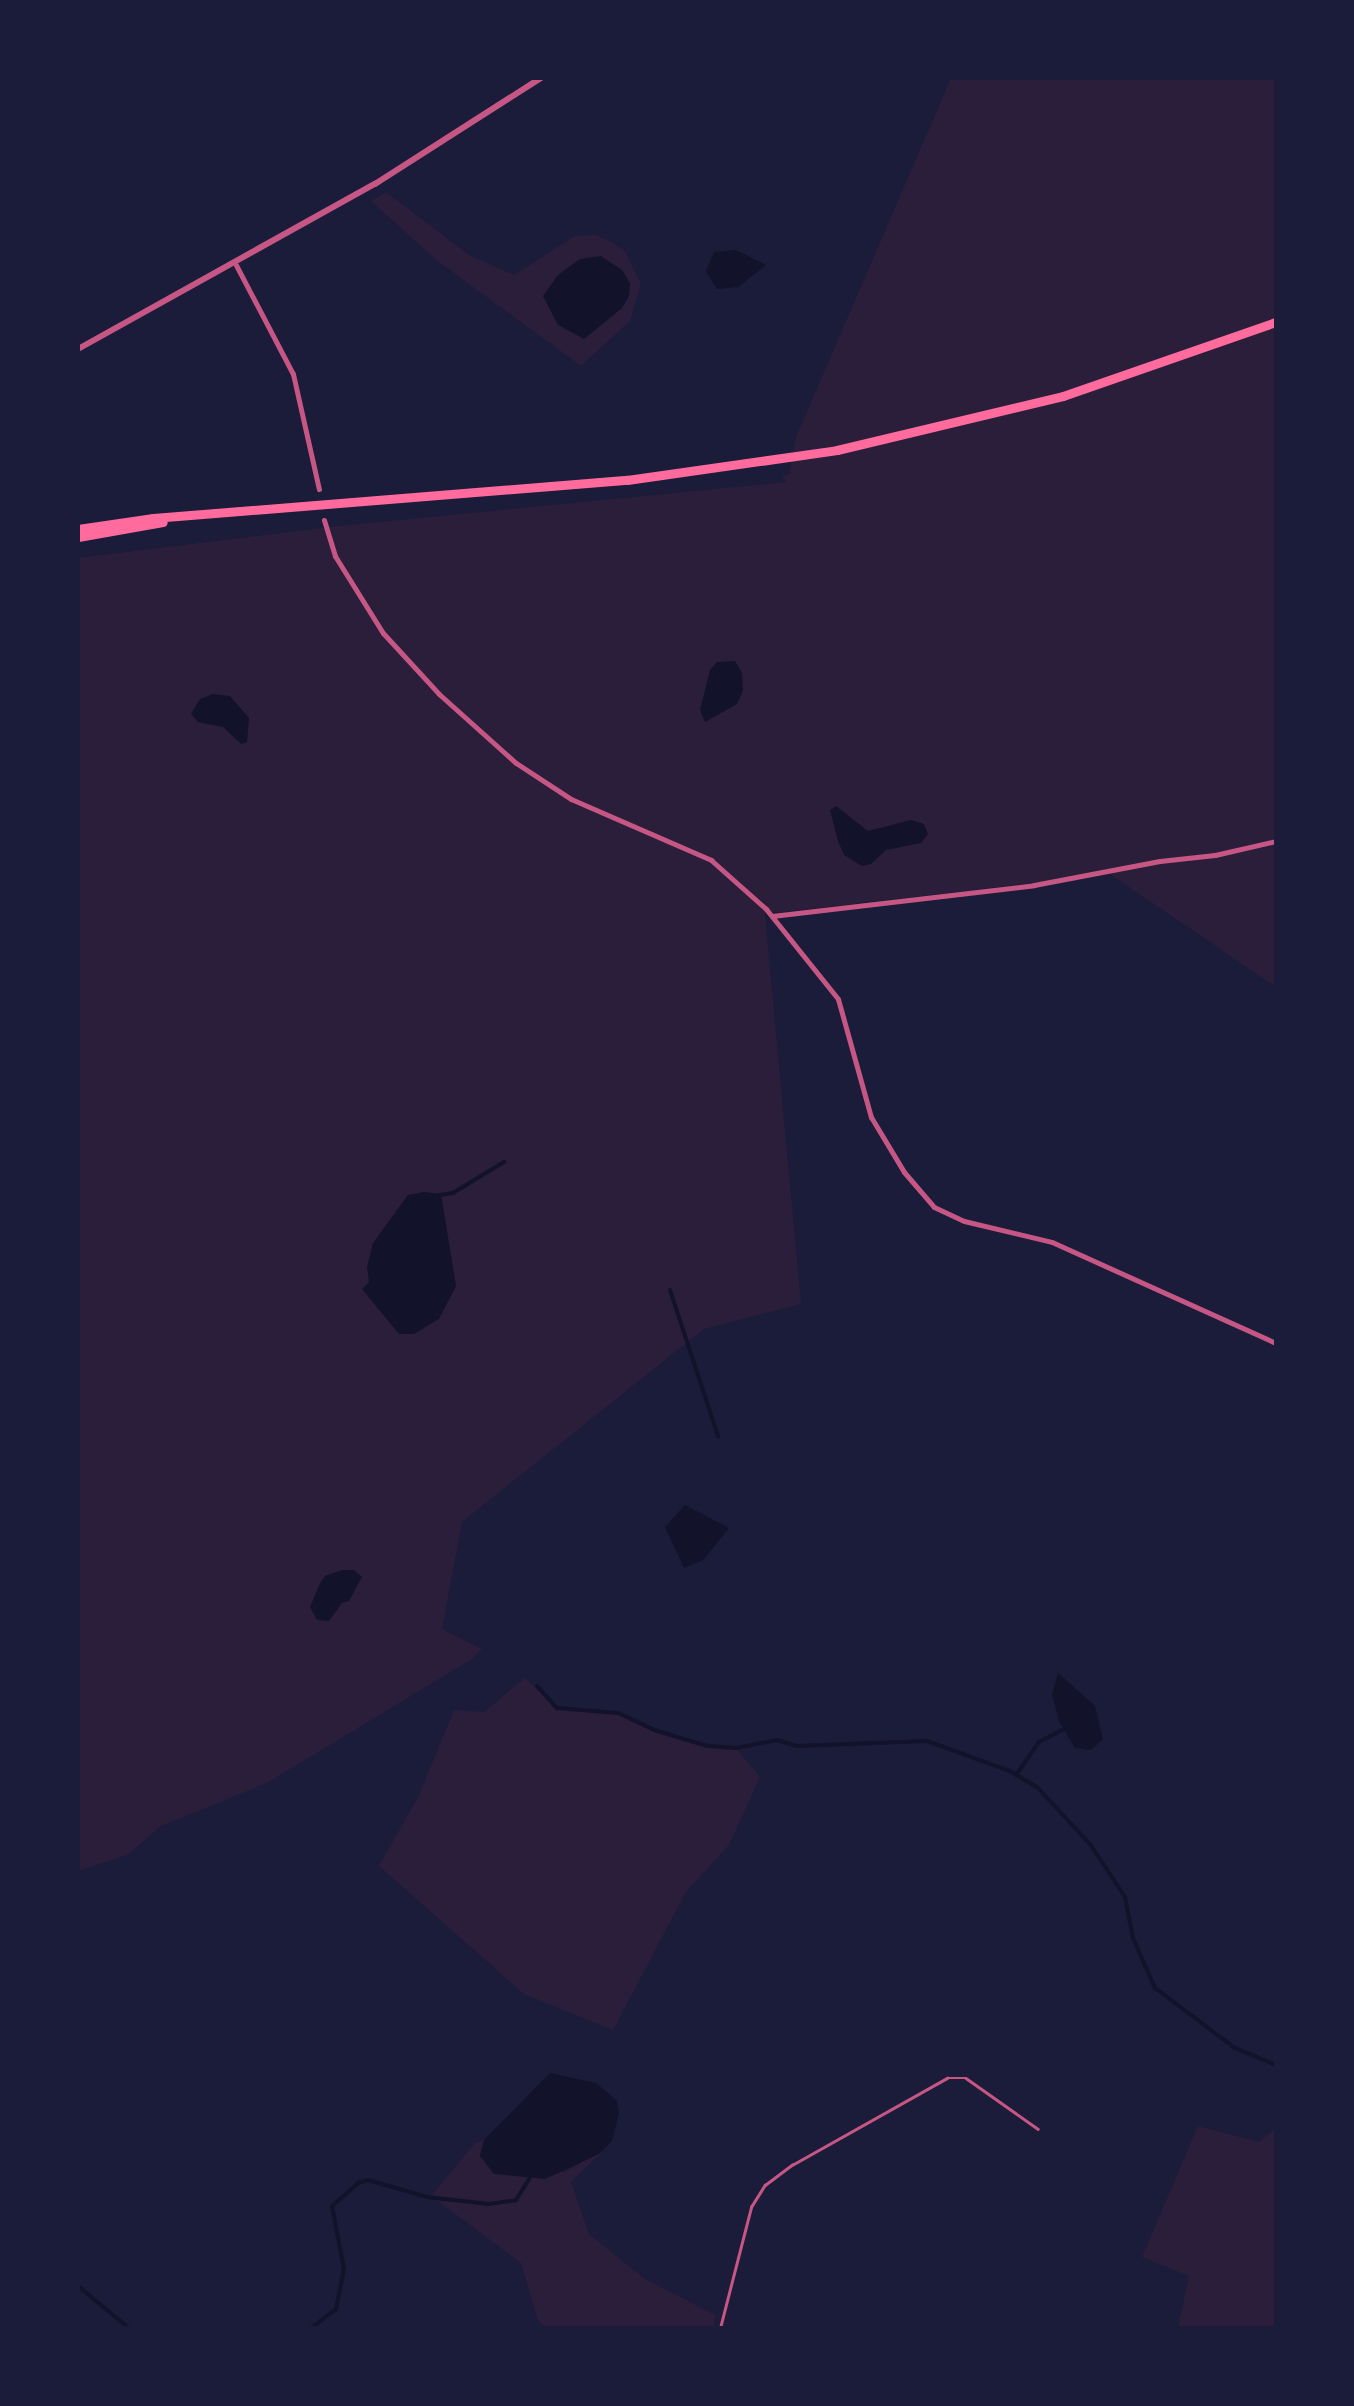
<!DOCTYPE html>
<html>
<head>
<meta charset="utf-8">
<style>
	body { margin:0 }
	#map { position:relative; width:1354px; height:2406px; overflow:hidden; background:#1b1b3a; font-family:"Sofia Sans Condensed",sans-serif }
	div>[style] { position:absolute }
	.green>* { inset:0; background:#2a1e3b }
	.water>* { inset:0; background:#12122b }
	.stream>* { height:4px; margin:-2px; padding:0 2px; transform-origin:2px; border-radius:2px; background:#12122b }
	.service>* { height:2.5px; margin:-1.25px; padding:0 1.25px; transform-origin:1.25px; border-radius:1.25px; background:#c65784 }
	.minor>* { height:5px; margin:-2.5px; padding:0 2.5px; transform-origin:2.5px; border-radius:2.5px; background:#c65784 }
	.tertiary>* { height:6px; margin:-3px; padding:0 3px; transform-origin:3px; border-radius:3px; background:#c65784 }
	.trunk>* { height:9px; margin:-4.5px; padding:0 4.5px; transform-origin:4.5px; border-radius:4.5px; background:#ff6b9d }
	span { translate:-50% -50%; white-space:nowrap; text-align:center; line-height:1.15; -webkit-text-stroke:10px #1b1b3a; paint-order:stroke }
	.frame { position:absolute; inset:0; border:80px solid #1b1b3a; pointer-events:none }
</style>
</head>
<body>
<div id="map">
	<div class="green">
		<div style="clip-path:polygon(951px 78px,1276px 78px,1276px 987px,1110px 874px,765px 914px,801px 1304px,704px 1329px,462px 1522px,442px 1629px,482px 1649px,472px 1659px,267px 1783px,161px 1826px,127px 1855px,78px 1871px,78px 558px,338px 526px,787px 482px,782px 477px,789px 474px,796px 437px)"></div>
		<div style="clip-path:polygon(386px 192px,469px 255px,514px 275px,575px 236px,596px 235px,610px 241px,625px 251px,641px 284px,630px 321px,581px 366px,435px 259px,371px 201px)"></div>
		<div style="clip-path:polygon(525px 1678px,557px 1708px,618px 1713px,654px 1730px,707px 1746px,736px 1748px,760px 1777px,729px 1845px,686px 1892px,613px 2030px,524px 1994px,379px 1866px,419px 1795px,454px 1710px,484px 1712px)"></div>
		<div style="clip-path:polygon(1198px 2126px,1259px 2142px,1276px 2128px,1276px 2328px,1178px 2328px,1189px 2276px,1142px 2257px)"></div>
		<div style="clip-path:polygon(484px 2140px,480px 2157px,564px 2172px,604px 2150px,571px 2182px,589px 2234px,645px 2279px,715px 2315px,714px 2328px,546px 2328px,538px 2320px,521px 2263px,431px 2196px,475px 2143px)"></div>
	</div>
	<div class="water">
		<div style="clip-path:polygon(736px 250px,766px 265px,738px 287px,717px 289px,706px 271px,714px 252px)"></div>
		<div style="clip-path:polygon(601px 256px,622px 270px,630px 283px,629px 296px,622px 308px,584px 339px,558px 325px,543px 296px,558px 275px,580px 259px)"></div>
		<div style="clip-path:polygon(735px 661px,742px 673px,743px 690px,737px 704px,705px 722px,700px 710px,710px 670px,717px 662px)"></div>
		<div style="clip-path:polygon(213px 694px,230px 696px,249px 718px,247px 742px,241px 744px,223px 727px,198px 722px,191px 714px,200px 699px)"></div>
		<div style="clip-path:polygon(836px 806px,868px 831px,911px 820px,924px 824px,928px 834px,921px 843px,886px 850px,871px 864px,862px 866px,844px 855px,838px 841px,830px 810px)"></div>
		<div style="clip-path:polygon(424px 1192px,441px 1194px,456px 1286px,439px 1319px,414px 1334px,399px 1334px,362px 1289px,369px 1282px,367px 1267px,373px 1243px,408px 1195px)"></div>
		<div style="clip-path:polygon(685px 1505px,729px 1528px,703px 1560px,684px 1568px,665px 1527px)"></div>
		<div style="clip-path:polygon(342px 1570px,354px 1570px,362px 1577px,349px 1601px,342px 1603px,329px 1621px,317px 1620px,310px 1607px,320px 1583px,325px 1576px)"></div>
		<div style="clip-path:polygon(1058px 1673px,1095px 1706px,1103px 1739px,1091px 1750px,1075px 1748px,1059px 1721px,1052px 1694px)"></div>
		<div style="clip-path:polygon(550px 2073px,596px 2083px,617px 2101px,619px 2113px,612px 2141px,599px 2154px,545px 2179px,494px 2174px,480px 2156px,484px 2140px)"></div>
	</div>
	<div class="stream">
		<div style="left:440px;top:1195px;width:13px;rotate:-9deg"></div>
		<div style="left:453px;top:1193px;width:60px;rotate:-31.3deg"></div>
		<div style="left:670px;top:1290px;width:154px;rotate:71.8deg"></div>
		<div style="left:537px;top:1686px;width:30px;rotate:48deg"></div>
		<div style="left:557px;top:1708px;width:61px;rotate:4.7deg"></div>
		<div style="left:618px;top:1713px;width:40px;rotate:25deg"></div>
		<div style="left:654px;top:1730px;width:55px;rotate:16.8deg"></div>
		<div style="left:707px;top:1746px;width:29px;rotate:4deg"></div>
		<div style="left:736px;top:1748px;width:42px;rotate:-11deg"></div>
		<div style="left:777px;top:1740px;width:21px;rotate:17deg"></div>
		<div style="left:797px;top:1746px;width:130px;rotate:-2.2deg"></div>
		<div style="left:927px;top:1741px;width:88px;rotate:19.9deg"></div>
		<div style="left:1010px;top:1771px;width:31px;rotate:31deg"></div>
		<div style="left:1037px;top:1787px;width:78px;rotate:47.1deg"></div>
		<div style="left:1090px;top:1844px;width:64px;rotate:56.6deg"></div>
		<div style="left:1125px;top:1897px;width:42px;rotate:79deg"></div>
		<div style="left:1133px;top:1938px;width:55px;rotate:66.3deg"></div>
		<div style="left:1155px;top:1988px;width:100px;rotate:36.9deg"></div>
		<div style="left:1235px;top:2048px;width:44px;rotate:22.5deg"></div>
		<div style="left:1016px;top:1775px;width:40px;rotate:-55.1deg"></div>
		<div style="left:1039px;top:1742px;width:29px;rotate:-27deg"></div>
		<div style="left:78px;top:2286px;width:66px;rotate:39.5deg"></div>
		<div style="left:292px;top:2328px;width:19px"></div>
		<div style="left:311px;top:2328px;width:31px;rotate:-37deg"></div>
		<div style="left:336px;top:2309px;width:41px;rotate:-78.7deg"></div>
		<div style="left:344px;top:2269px;width:64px;rotate:-100.8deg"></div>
		<div style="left:332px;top:2206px;width:35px;rotate:-41deg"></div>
		<div style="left:358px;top:2183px;width:10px;rotate:-17deg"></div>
		<div style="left:368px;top:2180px;width:61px;rotate:16.1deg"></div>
		<div style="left:427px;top:2197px;width:62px;rotate:6.4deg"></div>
		<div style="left:489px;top:2204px;width:27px;rotate:-8deg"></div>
		<div style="left:516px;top:2200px;width:25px;rotate:-58deg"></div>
	</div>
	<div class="service">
		<div style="left:720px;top:2328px;width:125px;rotate:-75.6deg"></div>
		<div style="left:751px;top:2207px;width:26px;rotate:-58deg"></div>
		<div style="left:765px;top:2185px;width:34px;rotate:-37deg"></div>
		<div style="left:792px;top:2165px;width:178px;rotate:-29.3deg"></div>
		<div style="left:947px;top:2078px;width:19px"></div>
		<div style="left:966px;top:2078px;width:88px;rotate:35.3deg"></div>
	</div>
	<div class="minor">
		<div style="left:236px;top:265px;width:123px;rotate:62.4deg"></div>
		<div style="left:293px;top:374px;width:118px;rotate:77.3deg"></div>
		<div style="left:324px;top:520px;width:38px;rotate:73deg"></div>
		<div style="left:335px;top:556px;width:91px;rotate:58.1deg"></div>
		<div style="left:383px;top:633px;width:83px;rotate:47.4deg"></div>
		<div style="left:439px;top:694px;width:103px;rotate:41.9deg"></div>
		<div style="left:516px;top:763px;width:66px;rotate:33.2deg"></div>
		<div style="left:571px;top:799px;width:153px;rotate:23.5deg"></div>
		<div style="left:711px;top:860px;width:74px;rotate:41.7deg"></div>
		<div style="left:766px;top:909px;width:115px;rotate:51.3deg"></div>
		<div style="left:838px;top:999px;width:123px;rotate:74.4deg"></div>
		<div style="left:871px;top:1117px;width:64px;rotate:59deg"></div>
		<div style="left:904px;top:1172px;width:46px;rotate:49.4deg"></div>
		<div style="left:934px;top:1207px;width:33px;rotate:25deg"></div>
		<div style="left:964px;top:1221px;width:90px;rotate:13.4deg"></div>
		<div style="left:1052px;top:1242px;width:246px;rotate:24.3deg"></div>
		<div style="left:772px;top:916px;width:264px;rotate:-6.7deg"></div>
		<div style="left:1034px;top:885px;width:128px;rotate:-10.8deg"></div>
		<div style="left:1160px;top:861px;width:55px;rotate:-6.2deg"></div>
		<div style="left:1215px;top:855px;width:63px;rotate:-12.9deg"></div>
	</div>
	<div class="tertiary">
		<div style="left:78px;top:349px;width:340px;rotate:-29.1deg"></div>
		<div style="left:375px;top:184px;width:197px;rotate:-32.6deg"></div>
	</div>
	<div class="trunk">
		<div style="left:78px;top:529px;width:76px;rotate:-8.3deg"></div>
		<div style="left:153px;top:518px;width:476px;rotate:-4.6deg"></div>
		<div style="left:627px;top:480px;width:212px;rotate:-8.1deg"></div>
		<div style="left:837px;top:450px;width:232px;rotate:-13.4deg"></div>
		<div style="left:1063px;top:396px;width:225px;rotate:-19.2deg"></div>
		<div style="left:78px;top:537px;width:86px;rotate:-10deg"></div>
	</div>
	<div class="frame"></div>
</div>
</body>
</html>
